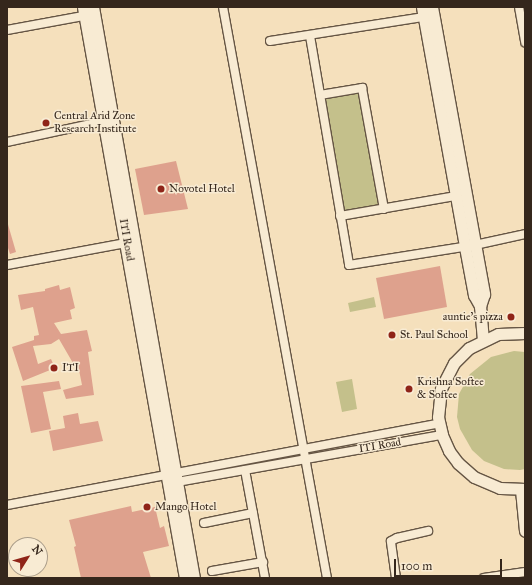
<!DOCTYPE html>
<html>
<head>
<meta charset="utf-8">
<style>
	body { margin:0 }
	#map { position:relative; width:532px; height:585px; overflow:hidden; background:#f5e0bc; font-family:"IM FELL Great Primer",serif }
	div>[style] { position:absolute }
	.green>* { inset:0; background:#c4c08b }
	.building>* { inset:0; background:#dea18d }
	.roads { filter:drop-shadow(1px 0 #655544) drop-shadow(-1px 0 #655544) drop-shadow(0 1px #655544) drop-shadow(0 -1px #655544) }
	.street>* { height:8px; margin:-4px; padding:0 4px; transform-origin:4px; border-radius:4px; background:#f8ebd3 }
	.secondary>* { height:11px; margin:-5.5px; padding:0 5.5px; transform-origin:5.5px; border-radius:5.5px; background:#f8ebd3 }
	.dots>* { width:11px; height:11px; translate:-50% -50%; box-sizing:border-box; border:2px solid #f8ebd3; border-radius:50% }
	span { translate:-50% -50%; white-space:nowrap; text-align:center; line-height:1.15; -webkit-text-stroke:3px #f8ebd3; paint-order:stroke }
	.poi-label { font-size:11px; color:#35271c }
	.left { translate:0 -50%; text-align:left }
	.right { translate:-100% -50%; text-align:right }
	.street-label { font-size:11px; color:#35271c }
	.frame { position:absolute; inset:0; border:8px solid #35271c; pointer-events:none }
	.north { position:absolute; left:8px; top:537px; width:40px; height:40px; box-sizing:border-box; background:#f8ebd3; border:1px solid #aa9d8a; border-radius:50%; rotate:53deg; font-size:11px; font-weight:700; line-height:16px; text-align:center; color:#35271c }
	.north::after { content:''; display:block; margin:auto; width:14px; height:18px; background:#8f2418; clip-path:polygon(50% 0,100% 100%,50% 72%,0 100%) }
	.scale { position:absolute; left:394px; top:559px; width:108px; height:18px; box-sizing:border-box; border:2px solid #35271c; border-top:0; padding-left:5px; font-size:12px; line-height:14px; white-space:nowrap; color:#35271c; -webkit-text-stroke:3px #f8ebd3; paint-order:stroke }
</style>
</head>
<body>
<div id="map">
	<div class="green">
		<div style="clip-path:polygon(359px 91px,380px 206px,344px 213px,323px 97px)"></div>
		<div style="clip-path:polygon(374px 297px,376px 307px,350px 312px,348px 303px)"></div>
		<div style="clip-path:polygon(514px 351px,525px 352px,525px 469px,520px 470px,504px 469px,484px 461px,472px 450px,460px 429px,457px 417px,459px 394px,470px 374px,491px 357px)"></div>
		<div style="clip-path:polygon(352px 379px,357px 409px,342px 412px,336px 382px)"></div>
	</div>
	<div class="building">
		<div style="clip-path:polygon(176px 161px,188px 209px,144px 215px,135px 169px)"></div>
		<div style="clip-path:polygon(7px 221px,16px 252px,10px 254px,7px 245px)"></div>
		<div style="clip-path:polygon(440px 266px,447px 307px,384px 319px,376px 278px)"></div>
		<div style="clip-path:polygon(59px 285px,60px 290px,70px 287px,75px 308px,70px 310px,72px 319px,54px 323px,61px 334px,87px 330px,92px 351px,88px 352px,94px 395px,66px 399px,63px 390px,82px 385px,79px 370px,77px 370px,59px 339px,51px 344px,33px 346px,38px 364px,51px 359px,55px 368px,23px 381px,12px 347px,34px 340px,34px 336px,39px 335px,33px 307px,21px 310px,18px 295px,45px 291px,45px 289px)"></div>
		<div style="clip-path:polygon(59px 381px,61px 389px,43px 392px,51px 429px,31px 433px,21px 386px)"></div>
		<div style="clip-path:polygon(78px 413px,80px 424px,98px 421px,103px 441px,53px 451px,49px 431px,65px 428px,63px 416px)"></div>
		<div style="clip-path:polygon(131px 506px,132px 512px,155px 507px,160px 528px,164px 526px,169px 546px,143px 552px,151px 578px,81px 578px,74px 547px,76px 546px,69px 520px)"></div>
	</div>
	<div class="roads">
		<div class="street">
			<div style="left:223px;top:7px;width:580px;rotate:79.68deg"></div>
			<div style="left:519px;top:7px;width:36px;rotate:80deg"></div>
			<div style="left:7px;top:30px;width:83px;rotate:-10.4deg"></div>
			<div style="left:310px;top:36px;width:232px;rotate:80.3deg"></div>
			<div style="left:349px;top:265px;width:128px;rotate:-9deg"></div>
			<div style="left:475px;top:245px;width:51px;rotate:-12.4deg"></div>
			<div style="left:270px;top:41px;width:156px;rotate:-8.9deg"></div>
			<div style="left:320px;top:95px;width:43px;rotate:-9.5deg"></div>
			<div style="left:362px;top:88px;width:123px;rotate:79.7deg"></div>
			<div style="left:7px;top:142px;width:100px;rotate:-12.1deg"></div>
			<div style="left:340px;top:216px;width:118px;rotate:-9.8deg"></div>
			<div style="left:7px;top:265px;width:121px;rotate:-10.5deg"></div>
			<div style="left:245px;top:470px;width:110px;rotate:79.5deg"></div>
			<div style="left:177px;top:482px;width:269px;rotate:-10.1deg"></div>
			<div style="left:7px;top:505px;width:440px;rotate:-10.7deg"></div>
			<div style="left:204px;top:523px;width:50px;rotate:-11.5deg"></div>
			<div style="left:212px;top:571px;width:52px;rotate:-10deg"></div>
			<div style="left:396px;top:578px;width:37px;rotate:-98deg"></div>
			<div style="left:391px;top:541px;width:7px;rotate:-27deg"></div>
			<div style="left:397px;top:538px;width:32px;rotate:-13deg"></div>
			<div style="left:484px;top:578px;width:41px;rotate:-8.3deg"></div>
		</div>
		<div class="secondary">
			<div style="left:83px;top:7px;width:580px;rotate:79.87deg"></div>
			<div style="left:93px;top:7px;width:580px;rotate:79.97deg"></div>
			<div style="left:422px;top:7px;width:244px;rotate:79.8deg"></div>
			<div style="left:465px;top:247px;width:49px;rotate:79.4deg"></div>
			<div style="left:474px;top:295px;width:13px;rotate:61deg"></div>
			<div style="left:480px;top:306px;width:33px;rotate:85deg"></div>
			<div style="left:432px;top:7px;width:292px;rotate:79.7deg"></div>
			<div style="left:484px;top:294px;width:13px;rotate:108deg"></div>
			<div style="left:525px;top:333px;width:27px;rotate:178deg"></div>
			<div style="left:498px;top:334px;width:32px;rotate:154deg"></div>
			<div style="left:469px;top:348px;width:21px;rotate:135deg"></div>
			<div style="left:454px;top:363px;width:29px;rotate:117deg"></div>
			<div style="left:441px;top:389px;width:28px;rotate:96deg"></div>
			<div style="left:438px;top:417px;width:18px;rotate:77deg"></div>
			<div style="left:442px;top:435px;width:17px;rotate:66deg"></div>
			<div style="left:449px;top:451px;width:15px;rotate:53deg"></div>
			<div style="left:458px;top:463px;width:21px;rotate:41deg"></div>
			<div style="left:474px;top:477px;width:28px;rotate:23deg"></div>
			<div style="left:500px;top:488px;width:25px;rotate:2deg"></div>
			<div style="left:521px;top:490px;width:41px;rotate:84.4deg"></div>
		</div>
	</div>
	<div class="dots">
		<div style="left:46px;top:123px;background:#8f2418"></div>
		<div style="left:161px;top:189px;background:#8f2418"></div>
		<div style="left:511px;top:317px;background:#8f2418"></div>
		<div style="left:392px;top:335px;background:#8f2418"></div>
		<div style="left:54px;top:368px;background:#8f2418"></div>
		<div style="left:409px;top:389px;background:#8f2418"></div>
		<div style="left:147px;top:507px;background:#8f2418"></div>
	</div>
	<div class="poi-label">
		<span class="left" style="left:54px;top:123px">Central Arid Zone<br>Research Institute</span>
		<span class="left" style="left:169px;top:189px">Novotel Hotel</span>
		<span class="right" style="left:503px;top:317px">auntie's pizza</span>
		<span class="left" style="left:400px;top:335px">St. Paul School</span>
		<span class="left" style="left:62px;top:368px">ITI</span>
		<span class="left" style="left:417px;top:389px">Krishna Softee<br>&amp; Softee</span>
		<span class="left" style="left:155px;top:507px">Mango Hotel</span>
	</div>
	<div class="street-label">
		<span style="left:126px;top:240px;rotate:80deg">ITI Road</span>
		<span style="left:380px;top:446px;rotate:-10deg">ITI Road</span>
	</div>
	<div class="frame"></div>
	<div class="north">N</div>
	<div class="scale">100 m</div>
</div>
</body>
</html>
